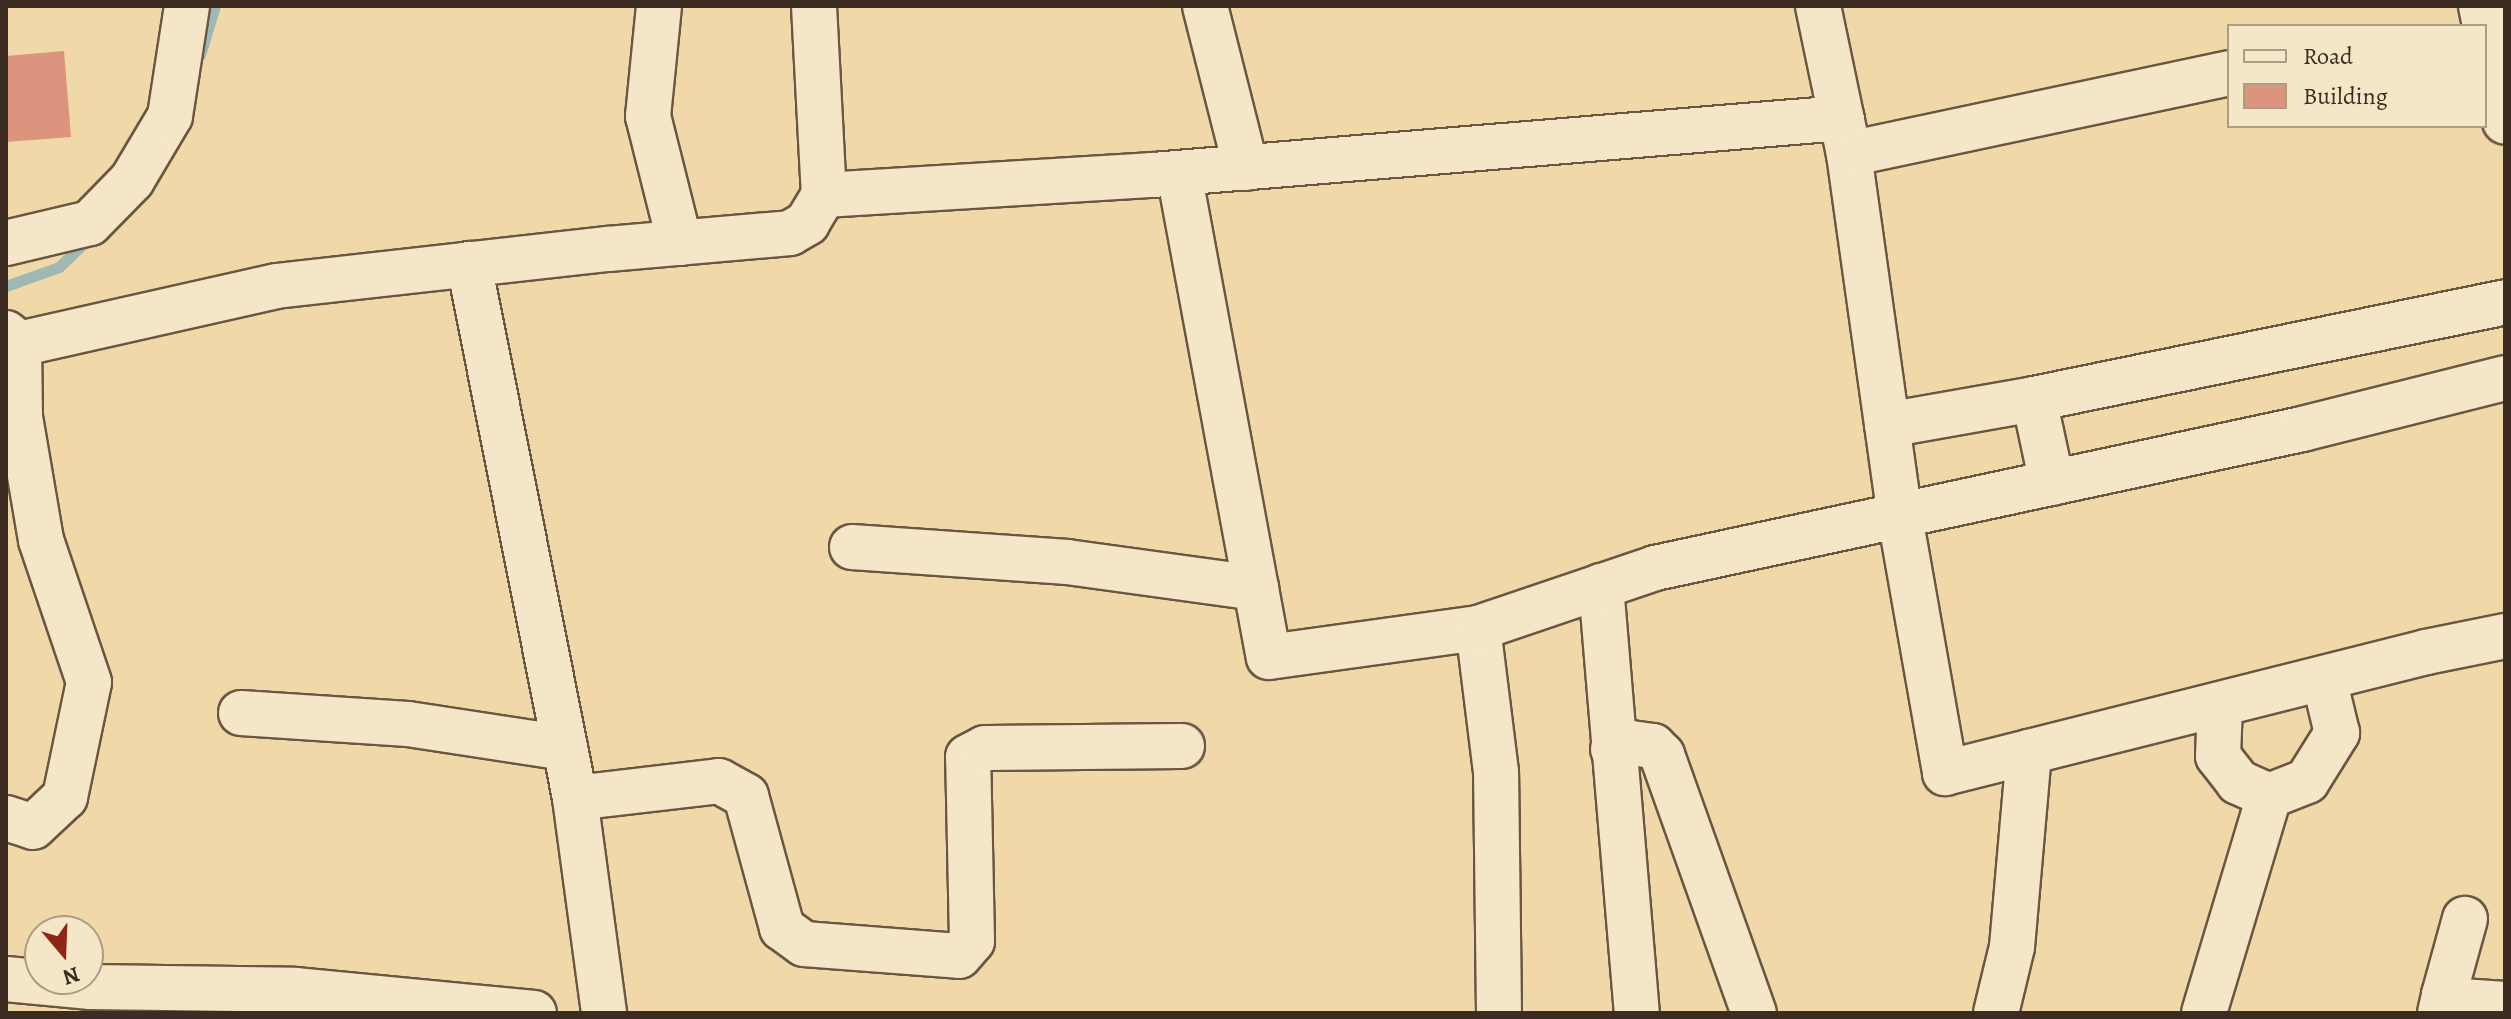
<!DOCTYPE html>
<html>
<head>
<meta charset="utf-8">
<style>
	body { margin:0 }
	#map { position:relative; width:2511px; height:1019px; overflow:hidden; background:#f0d8a9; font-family:Alegreya,serif }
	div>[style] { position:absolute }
	.stream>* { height:11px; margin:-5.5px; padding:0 5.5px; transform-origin:5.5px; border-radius:5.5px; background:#9eb8b3 }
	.building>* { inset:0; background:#dc947e }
	.roads { filter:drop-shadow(2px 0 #695743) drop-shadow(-2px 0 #695743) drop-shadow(0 2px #695743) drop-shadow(0 -2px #695743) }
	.minor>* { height:44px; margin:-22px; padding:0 22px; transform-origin:22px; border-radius:22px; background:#f5e6c7 }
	span { translate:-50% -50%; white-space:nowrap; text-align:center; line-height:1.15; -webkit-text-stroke:6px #f5e6c7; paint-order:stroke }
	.frame { position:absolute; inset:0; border:8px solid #3c2c21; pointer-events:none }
	.legend { position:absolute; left:2227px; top:24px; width:260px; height:104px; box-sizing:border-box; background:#f5e6c7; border:2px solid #ab9c85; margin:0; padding:10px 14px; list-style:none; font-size:24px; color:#3c2c21 }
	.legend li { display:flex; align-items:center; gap:16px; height:40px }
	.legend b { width:40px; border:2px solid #ab9c85 }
	.north { position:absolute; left:24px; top:915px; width:80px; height:80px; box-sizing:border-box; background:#f5e6c7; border:2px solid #ab9c85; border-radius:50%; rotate:161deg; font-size:22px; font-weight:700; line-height:32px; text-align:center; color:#3c2c21 }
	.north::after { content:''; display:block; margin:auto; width:28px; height:36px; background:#8f2418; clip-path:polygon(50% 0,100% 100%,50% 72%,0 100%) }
</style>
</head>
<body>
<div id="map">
	<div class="stream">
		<div style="left:200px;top:55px;width:51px;rotate:-73deg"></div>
		<div style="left:6px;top:286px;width:56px;rotate:-19.7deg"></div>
		<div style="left:59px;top:267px;width:39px;rotate:-44deg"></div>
	</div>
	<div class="building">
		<div style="clip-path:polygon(64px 51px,71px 137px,6px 142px,6px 56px)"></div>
	</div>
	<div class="roads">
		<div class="minor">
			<div style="left:659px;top:6px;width:111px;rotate:95.7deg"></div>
			<div style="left:648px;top:116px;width:131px;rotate:75.9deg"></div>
			<div style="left:814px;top:6px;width:189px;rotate:87deg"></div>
			<div style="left:1205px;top:6px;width:167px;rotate:75.8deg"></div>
			<div style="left:1818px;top:6px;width:151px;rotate:78.2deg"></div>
			<div style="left:1849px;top:154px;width:367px;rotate:82deg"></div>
			<div style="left:1900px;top:517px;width:260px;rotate:80deg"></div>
			<div style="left:1945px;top:773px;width:496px;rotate:-14.1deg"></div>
			<div style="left:2426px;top:652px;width:81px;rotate:-11.4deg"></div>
			<div style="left:2481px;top:6px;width:118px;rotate:78.3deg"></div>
			<div style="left:1849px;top:154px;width:389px;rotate:-12deg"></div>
			<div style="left:1179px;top:173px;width:492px;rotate:79.5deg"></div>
			<div style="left:1269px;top:657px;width:211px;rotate:-7.9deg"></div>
			<div style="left:6px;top:243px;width:86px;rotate:-13.4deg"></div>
			<div style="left:90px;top:223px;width:60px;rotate:-45.7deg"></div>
			<div style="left:132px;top:180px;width:74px;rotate:-59.3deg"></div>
			<div style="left:170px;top:116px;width:111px;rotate:-81.2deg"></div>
			<div style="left:469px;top:264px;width:544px;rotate:78.77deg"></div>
			<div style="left:575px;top:798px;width:217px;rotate:82.3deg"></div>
			<div style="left:6px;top:333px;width:17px;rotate:40deg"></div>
			<div style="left:19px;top:344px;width:263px;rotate:-12.7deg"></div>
			<div style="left:276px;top:286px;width:334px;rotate:-6.4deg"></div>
			<div style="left:608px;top:249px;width:183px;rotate:-5deg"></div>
			<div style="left:790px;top:233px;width:20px;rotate:-30deg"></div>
			<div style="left:807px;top:223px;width:33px;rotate:-59deg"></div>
			<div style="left:824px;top:195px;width:330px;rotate:-3.5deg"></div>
			<div style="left:1153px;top:175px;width:691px;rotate:-4.73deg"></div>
			<div style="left:2034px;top:399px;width:86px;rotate:77.9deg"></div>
			<div style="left:1887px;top:425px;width:149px;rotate:-10deg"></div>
			<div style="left:2034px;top:399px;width:481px;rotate:-11.6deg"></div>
			<div style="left:852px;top:547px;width:216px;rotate:4deg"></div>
			<div style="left:1067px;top:562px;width:191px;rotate:7.8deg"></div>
			<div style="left:1601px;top:586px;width:429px;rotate:85.2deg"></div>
			<div style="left:2220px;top:706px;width:50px;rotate:92.3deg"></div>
			<div style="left:2218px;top:756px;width:33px;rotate:52deg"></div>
			<div style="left:2238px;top:782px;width:34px;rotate:24deg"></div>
			<div style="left:241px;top:713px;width:167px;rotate:3.8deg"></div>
			<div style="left:408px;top:724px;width:159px;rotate:8.7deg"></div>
			<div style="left:1613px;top:749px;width:19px;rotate:-18deg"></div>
			<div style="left:1631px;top:743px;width:22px;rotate:8deg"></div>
			<div style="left:1653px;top:746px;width:13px;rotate:45deg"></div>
			<div style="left:1662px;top:755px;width:274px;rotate:70.4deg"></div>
			<div style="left:575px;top:798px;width:145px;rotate:-6.7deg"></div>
			<div style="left:719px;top:781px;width:31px;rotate:29deg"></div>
			<div style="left:746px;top:796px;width:137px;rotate:74.7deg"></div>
			<div style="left:782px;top:928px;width:27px;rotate:36deg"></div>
			<div style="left:804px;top:944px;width:155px;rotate:4.4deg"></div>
			<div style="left:959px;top:956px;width:20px;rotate:-49deg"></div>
			<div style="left:972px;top:941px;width:184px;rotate:-91.2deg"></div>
			<div style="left:968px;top:757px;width:19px;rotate:-28deg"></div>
			<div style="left:985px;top:748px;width:197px;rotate:-0.6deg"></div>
			<div style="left:6px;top:818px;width:28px;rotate:18deg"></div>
			<div style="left:33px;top:827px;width:44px;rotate:-43.2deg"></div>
			<div style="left:65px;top:797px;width:117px;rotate:-78.2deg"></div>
			<div style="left:89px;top:682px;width:150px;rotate:-108.7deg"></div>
			<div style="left:41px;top:540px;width:125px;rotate:-99.7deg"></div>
			<div style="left:20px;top:417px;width:73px;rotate:-90.8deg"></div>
			<div style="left:6px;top:979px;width:85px;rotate:5.4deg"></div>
			<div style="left:91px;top:987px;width:204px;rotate:0.8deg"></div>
			<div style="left:295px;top:990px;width:240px;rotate:5.5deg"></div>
			<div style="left:2444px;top:995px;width:79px;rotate:-74.6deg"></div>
			<div style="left:1499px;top:1013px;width:241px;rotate:-90.7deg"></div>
			<div style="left:1496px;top:772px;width:145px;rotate:-97.1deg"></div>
			<div style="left:1478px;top:628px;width:187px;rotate:-18.7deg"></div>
			<div style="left:1655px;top:568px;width:662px;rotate:-12.12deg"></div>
			<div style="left:2302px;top:429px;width:209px;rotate:-14.1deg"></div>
			<div style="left:1996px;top:1013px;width:68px;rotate:-76.4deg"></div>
			<div style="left:2012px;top:947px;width:196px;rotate:-85deg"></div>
			<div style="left:2204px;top:1013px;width:227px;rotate:-73.3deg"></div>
			<div style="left:2269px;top:796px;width:41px;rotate:-21.5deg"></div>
			<div style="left:2307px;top:781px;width:57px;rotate:-58deg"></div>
			<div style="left:2337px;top:733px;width:56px;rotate:-103.5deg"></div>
			<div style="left:2440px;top:1013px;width:18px;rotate:-77deg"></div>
			<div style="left:2444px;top:995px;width:18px;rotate:19deg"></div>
			<div style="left:2461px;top:1001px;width:44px;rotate:3.9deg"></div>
		</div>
	</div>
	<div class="frame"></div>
	<ul class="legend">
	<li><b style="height:10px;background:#f5e6c7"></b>Road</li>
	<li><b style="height:22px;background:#dc947e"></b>Building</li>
	</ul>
	<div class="north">N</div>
</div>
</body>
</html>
